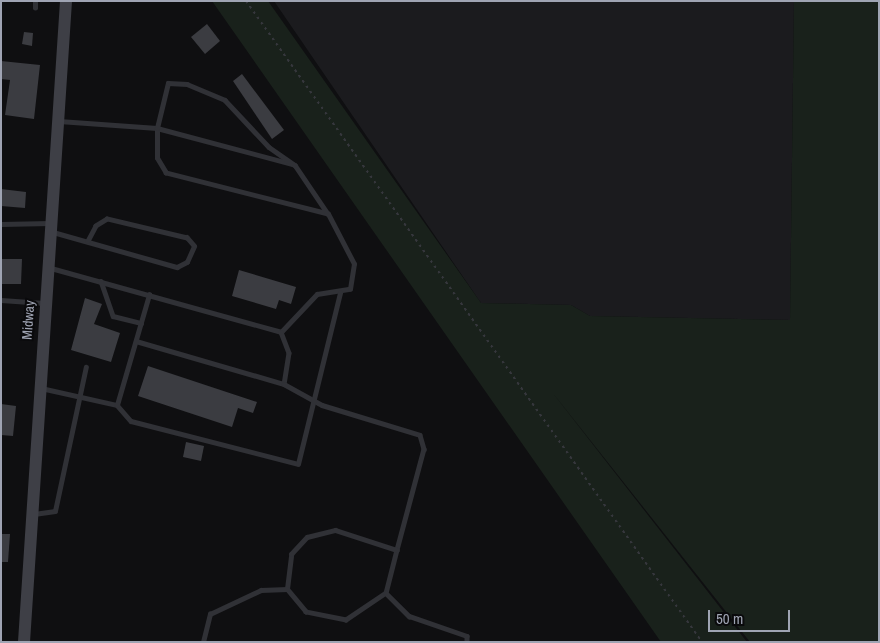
<!DOCTYPE html>
<html>
<head>
<meta charset="utf-8">
<style>
	body { margin:0 }
	#map { position:relative; width:880px; height:643px; overflow:hidden; background:#0f0f11; font-family:"Archivo Narrow",sans-serif }
	div>[style] { position:absolute }
	.built>* { inset:0; background:#1b1b1e }
	.green>* { inset:0; background:#19211b }
	.building>* { inset:0; background:#3b3c41 }
	.path>* { height:2px; margin-top:-1px; transform-origin:0; background:repeating-linear-gradient(90deg,#36373d 0 2.5px,transparent 0 6.5px) }
	.lane>* { height:4.5px; margin:-2.25px; padding:0 2.25px; transform-origin:2.25px; border-radius:2.25px; background:#303136 }
	.secondary>* { height:12px; margin:-6px; padding:0 6px; transform-origin:6px; border-radius:6px; background:#3e3f46 }
	span { translate:-50% -50%; white-space:nowrap; text-align:center; line-height:1.15; -webkit-text-stroke:4px #0a0a0c; paint-order:stroke }
	.street-label { font-size:14px; color:#9fa4b3 }
	.frame { position:absolute; inset:0; border:2px solid #9fa4b3; pointer-events:none }
	.scale { position:absolute; left:708px; top:610px; width:82px; height:22px; box-sizing:border-box; border:2px solid #9fa4b3; border-top:0; padding-left:6px; font-size:15px; line-height:18px; white-space:nowrap; color:#9fa4b3; -webkit-text-stroke:4px #0a0a0c; paint-order:stroke }
</style>
</head>
<body>
<div id="map">
	<div class="built">
		<div style="clip-path:polygon(274px 1px,794px 1px,790px 320px,590px 316px,571px 305px,481px 303px)"></div>
	</div>
	<div class="green">
		<div style="clip-path:polygon(212px 1px,268px 1px,481px 303px,571px 305px,590px 316px,790px 320px,794px 1px,879px 1px,879px 642px,750px 642px,552px 392px,747px 642px,661px 642px)"></div>
	</div>
	<div class="building">
		<div style="clip-path:polygon(207px 24px,220px 41px,205px 54px,191px 37px)"></div>
		<div style="clip-path:polygon(24px 32px,33px 33px,32px 46px,22px 44px)"></div>
		<div style="clip-path:polygon(1px 61px,40px 65px,34px 119px,5px 115px,10px 80px,1px 79px)"></div>
		<div style="clip-path:polygon(242px 74px,284px 130px,272px 139px,233px 81px)"></div>
		<div style="clip-path:polygon(1px 189px,26px 192px,25px 208px,1px 206px)"></div>
		<div style="clip-path:polygon(1px 259px,22px 259px,21px 284px,1px 284px)"></div>
		<div style="clip-path:polygon(239px 270px,296px 287px,291px 304px,279px 300px,276px 309px,232px 296px)"></div>
		<div style="clip-path:polygon(85px 298px,102px 304px,94px 324px,120px 333px,111px 362px,71px 350px)"></div>
		<div style="clip-path:polygon(148px 366px,257px 402px,253px 413px,238px 408px,232px 427px,138px 396px)"></div>
		<div style="clip-path:polygon(1px 404px,16px 406px,13px 436px,1px 435px)"></div>
		<div style="clip-path:polygon(186px 442px,204px 446px,201px 461px,183px 457px)"></div>
		<div style="clip-path:polygon(1px 534px,10px 534px,8px 562px,1px 562px)"></div>
	</div>
	<div class="path">
		<div style="left:246px;top:1px;width:787px;rotate:54.57deg"></div>
	</div>
	<div class="lane">
		<div style="left:35px;top:8px;width:7px;rotate:-90deg"></div>
		<div style="left:59px;top:121px;width:98px;rotate:4.1deg"></div>
		<div style="left:157px;top:128px;width:140px;rotate:14.9deg"></div>
		<div style="left:1px;top:224px;width:49px;rotate:-1.2deg"></div>
		<div style="left:53px;top:232px;width:129px;rotate:15.8deg"></div>
		<div style="left:177px;top:267px;width:11px;rotate:-27deg"></div>
		<div style="left:187px;top:262px;width:17px;rotate:-66deg"></div>
		<div style="left:194px;top:246px;width:11px;rotate:-131deg"></div>
		<div style="left:187px;top:238px;width:82px;rotate:-166.6deg"></div>
		<div style="left:107px;top:219px;width:13px;rotate:148deg"></div>
		<div style="left:96px;top:226px;width:17px;rotate:118deg"></div>
		<div style="left:51px;top:268px;width:239px;rotate:15.5deg"></div>
		<div style="left:101px;top:281px;width:37px;rotate:71deg"></div>
		<div style="left:113px;top:316px;width:29px;rotate:14deg"></div>
		<div style="left:1px;top:300px;width:43px;rotate:4deg"></div>
		<div style="left:281px;top:332px;width:52px;rotate:-46.5deg"></div>
		<div style="left:317px;top:294px;width:33px;rotate:-9deg"></div>
		<div style="left:350px;top:289px;width:25px;rotate:-81deg"></div>
		<div style="left:354px;top:264px;width:56px;rotate:-117.5deg"></div>
		<div style="left:328px;top:214px;width:167px;rotate:-165.8deg"></div>
		<div style="left:166px;top:173px;width:17px;rotate:-121deg"></div>
		<div style="left:157px;top:158px;width:30px;rotate:-90deg"></div>
		<div style="left:157px;top:128px;width:46px;rotate:-76.3deg"></div>
		<div style="left:168px;top:83px;width:19px;rotate:3deg"></div>
		<div style="left:187px;top:84px;width:41px;rotate:22.8deg"></div>
		<div style="left:225px;top:100px;width:64px;rotate:46.9deg"></div>
		<div style="left:269px;top:147px;width:32px;rotate:35deg"></div>
		<div style="left:295px;top:165px;width:59px;rotate:56deg"></div>
		<div style="left:281px;top:332px;width:22px;rotate:69deg"></div>
		<div style="left:289px;top:353px;width:31px;rotate:99deg"></div>
		<div style="left:136px;top:341px;width:154px;rotate:16.2deg"></div>
		<div style="left:284px;top:384px;width:43px;rotate:28.9deg"></div>
		<div style="left:322px;top:405px;width:102px;rotate:17deg"></div>
		<div style="left:420px;top:435px;width:15px;rotate:74deg"></div>
		<div style="left:424px;top:449px;width:105px;rotate:105deg"></div>
		<div style="left:397px;top:550px;width:44px;rotate:104.3deg"></div>
		<div style="left:386px;top:593px;width:48px;rotate:146deg"></div>
		<div style="left:346px;top:620px;width:41px;rotate:-168.7deg"></div>
		<div style="left:306px;top:612px;width:30px;rotate:-130deg"></div>
		<div style="left:287px;top:589px;width:35px;rotate:-83deg"></div>
		<div style="left:291px;top:554px;width:23px;rotate:-47deg"></div>
		<div style="left:307px;top:537px;width:29px;rotate:-14deg"></div>
		<div style="left:335px;top:530px;width:65px;rotate:17.9deg"></div>
		<div style="left:41px;top:388px;width:78px;rotate:12.6deg"></div>
		<div style="left:117px;top:405px;width:21px;rotate:49deg"></div>
		<div style="left:131px;top:421px;width:172px;rotate:14.4deg"></div>
		<div style="left:298px;top:464px;width:176px;rotate:-76.2deg"></div>
		<div style="left:117px;top:405px;width:115px;rotate:-73.8deg"></div>
		<div style="left:34px;top:514px;width:21px;rotate:-8deg"></div>
		<div style="left:55px;top:511px;width:147px;rotate:-77.9deg"></div>
		<div style="left:386px;top:593px;width:33px;rotate:45deg"></div>
		<div style="left:409px;top:616px;width:61px;rotate:19deg"></div>
		<div style="left:467px;top:636px;width:6px;rotate:90deg"></div>
		<div style="left:203px;top:642px;width:29px;rotate:-76deg"></div>
		<div style="left:210px;top:614px;width:56px;rotate:-25.2deg"></div>
		<div style="left:261px;top:590px;width:26px;rotate:-2deg"></div>
	</div>
	<div class="secondary">
		<div style="left:24px;top:642px;width:642px;rotate:-86.25deg"></div>
	</div>
	<div class="street-label">
		<span style="left:28px;top:320px;rotate:-86deg">Midway</span>
	</div>
	<div class="frame"></div>
	<div class="scale">50 m</div>
</div>
</body>
</html>
